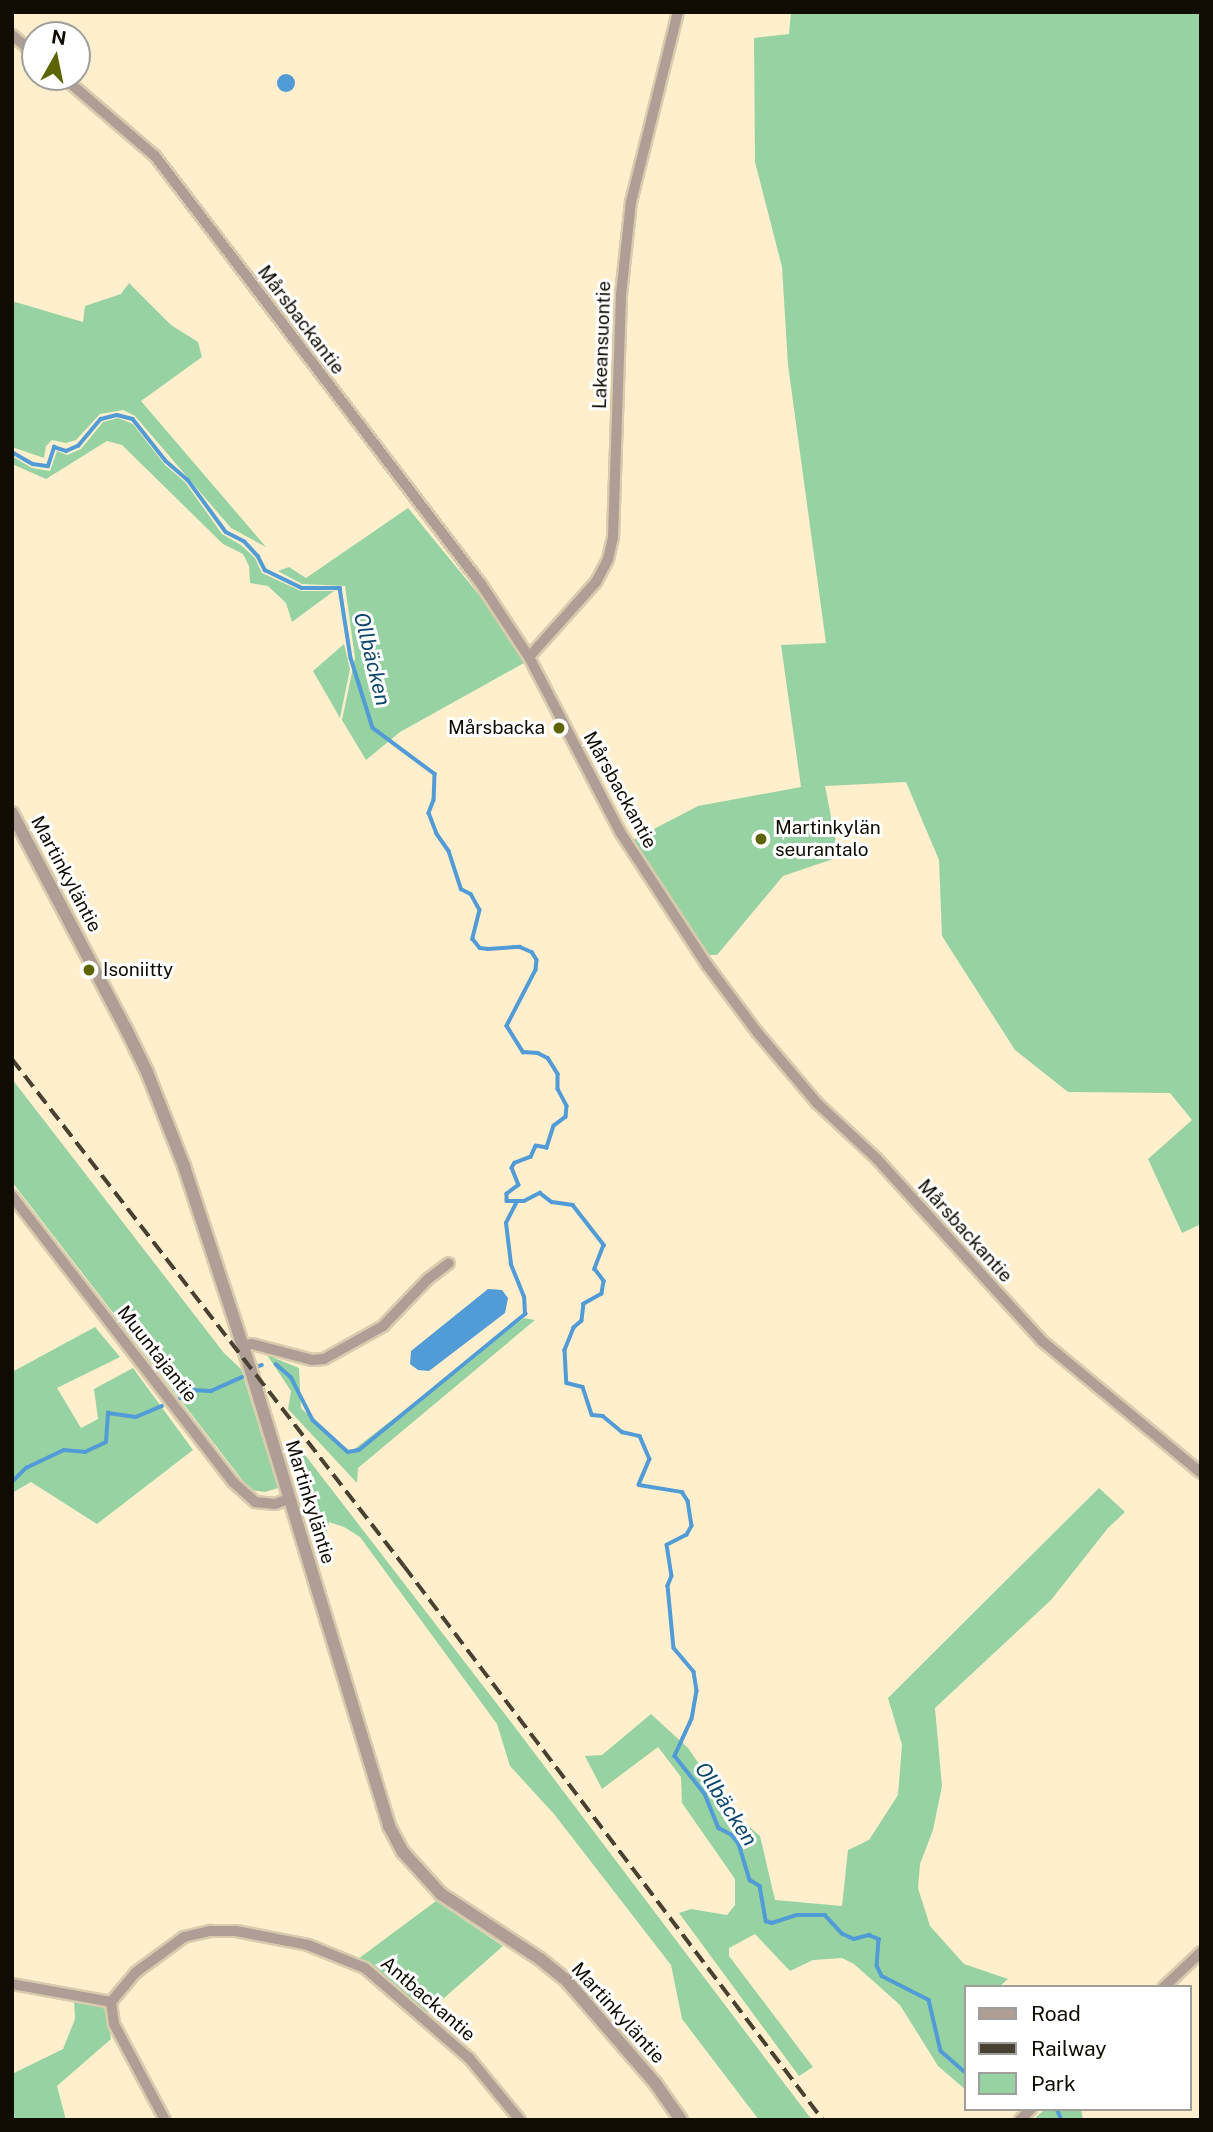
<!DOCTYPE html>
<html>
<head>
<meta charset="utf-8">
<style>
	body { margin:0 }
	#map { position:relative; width:1213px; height:2132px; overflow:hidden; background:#ffefcd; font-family:"Public Sans",sans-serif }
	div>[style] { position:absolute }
	.green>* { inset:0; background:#97d2a3 }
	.water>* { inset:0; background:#519bd6 }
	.round { border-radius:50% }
	.stream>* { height:3.5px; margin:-1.75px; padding:0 1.75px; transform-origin:1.75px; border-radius:1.75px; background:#519bd6 }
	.roads { filter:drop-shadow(2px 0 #d9cbad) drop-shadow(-2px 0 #d9cbad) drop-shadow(0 2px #d9cbad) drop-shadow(0 -2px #d9cbad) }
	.minor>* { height:10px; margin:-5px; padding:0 5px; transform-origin:5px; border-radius:5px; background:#ae9e96 }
	.tertiary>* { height:12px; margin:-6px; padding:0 6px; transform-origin:6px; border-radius:6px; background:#ae9e96 }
	.rail>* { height:3.5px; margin-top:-1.75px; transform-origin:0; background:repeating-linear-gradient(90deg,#484131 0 14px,transparent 0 21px) }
	.dots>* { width:19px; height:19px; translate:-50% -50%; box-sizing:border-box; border:4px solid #fff; border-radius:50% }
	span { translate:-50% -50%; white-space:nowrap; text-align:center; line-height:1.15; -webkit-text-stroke:6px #fff; paint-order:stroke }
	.street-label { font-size:19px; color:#110c02 }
	.poi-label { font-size:19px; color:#110c02 }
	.right { translate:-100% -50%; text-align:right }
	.left { translate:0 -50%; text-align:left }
	.water-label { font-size:21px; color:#0d466d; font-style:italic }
	.frame { position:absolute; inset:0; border:14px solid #110c02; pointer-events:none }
	.legend { position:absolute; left:964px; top:1985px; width:228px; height:126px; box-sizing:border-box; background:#fff; border:2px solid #a09e9a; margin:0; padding:9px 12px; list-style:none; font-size:21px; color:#110c02 }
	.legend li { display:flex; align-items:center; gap:14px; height:35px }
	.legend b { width:35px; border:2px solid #a09e9a }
	.north { position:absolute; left:21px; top:21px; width:70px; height:70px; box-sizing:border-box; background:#fff; border:2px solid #a09e9a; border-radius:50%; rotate:9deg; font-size:19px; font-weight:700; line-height:28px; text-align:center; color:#110c02 }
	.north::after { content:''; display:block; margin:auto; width:24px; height:32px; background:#5d6402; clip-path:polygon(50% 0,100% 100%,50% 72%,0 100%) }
</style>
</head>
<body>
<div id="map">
	<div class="green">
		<div style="clip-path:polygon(791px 12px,1201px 12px,1201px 1224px,1182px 1233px,1148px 1159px,1192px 1120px,1170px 1093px,1068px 1092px,1015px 1050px,942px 936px,939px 860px,906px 782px,825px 786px,839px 857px,783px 876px,717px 955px,706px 955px,631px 841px,698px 806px,801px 787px,781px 645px,826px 643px,788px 365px,782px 267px,755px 162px,754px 38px,789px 34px)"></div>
		<div style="clip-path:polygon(129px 283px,171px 325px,198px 342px,202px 357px,141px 401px,266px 547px,231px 528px,135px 416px,123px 410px,100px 414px,76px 440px,66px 443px,52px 440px,46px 446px,44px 458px,12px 447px,12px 301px,83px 322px,85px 306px,121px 294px)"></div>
		<div style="clip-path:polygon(118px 418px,133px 424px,165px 465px,185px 482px,222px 534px,241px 545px,255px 558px,262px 573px,301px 591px,334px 591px,292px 622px,286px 603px,268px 586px,250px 583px,249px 566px,243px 554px,223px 544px,122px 445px,107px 441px,46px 479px,12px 464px,12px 456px,32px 468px,50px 471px,57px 451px,67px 455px,81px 449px,103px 422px)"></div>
		<div style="clip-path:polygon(408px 508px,480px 596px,524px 663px,400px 732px,366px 760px,342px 720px,355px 658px,345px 586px,302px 584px,278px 571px,289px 567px,306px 578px)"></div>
		<div style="clip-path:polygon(344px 644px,350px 669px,340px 718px,313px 671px)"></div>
		<div style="clip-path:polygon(12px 1079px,224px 1353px,241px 1369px,278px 1488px,265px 1492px,250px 1490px,12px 1182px)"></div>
		<div style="clip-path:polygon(524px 1318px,535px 1320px,358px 1468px,357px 1483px,288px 1409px,291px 1391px,267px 1355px,299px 1368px,301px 1408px,348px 1454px)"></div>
		<div style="clip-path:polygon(95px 1327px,120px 1357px,57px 1388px,81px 1428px,98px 1419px,94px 1389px,133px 1368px,193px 1450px,97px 1524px,31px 1482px,12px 1493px,12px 1372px)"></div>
		<div style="clip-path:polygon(295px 1442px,511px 1722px,812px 2120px,759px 2120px,682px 2019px,671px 1965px,554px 1814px,510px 1766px,497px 1724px,360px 1537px,344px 1527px,329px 1522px,326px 1535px)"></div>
		<div style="clip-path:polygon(1099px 1488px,1125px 1512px,1108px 1528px,1051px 1600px,935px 1708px,942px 1786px,933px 1830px,920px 1864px,918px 1888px,930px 1926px,964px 1964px,1008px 1979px,999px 1987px,966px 1987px,966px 2090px,938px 2066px,900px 2005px,854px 1964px,842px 1958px,813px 1960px,790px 1971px,755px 1934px,729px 1948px,729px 1956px,813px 2067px,799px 2076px,679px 1913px,691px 1909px,727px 1915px,735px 1905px,735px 1879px,682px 1803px,681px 1777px,658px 1747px,602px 1789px,585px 1756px,602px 1755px,651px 1714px,688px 1748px,731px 1811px,760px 1836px,775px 1900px,842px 1906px,848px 1850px,869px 1840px,898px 1795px,902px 1745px,888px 1698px)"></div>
		<div style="clip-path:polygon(436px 1901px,503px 1946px,426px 2014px,394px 1983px,358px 1959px)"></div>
		<div style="clip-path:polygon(74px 2000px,97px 2004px,106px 2010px,111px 2039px,57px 2086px,66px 2120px,12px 2120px,12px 2074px,63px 2049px,75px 2019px)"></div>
		<div style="clip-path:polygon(1045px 2109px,1081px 2109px,1083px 2120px,1033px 2120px)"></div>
	</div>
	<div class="water">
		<div class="round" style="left:277px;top:74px;width:18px;height:18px"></div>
		<div style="clip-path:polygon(488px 1289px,502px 1290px,508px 1298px,505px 1313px,429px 1371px,418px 1370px,410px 1364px,411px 1351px)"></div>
	</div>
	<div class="stream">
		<div style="left:12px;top:452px;width:24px;rotate:30deg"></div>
		<div style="left:33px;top:464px;width:15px;rotate:8deg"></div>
		<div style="left:48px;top:466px;width:20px;rotate:-72deg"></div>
		<div style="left:54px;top:447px;width:13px;rotate:18deg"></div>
		<div style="left:66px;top:451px;width:13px;rotate:-23deg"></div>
		<div style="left:78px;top:446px;width:35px;rotate:-50deg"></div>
		<div style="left:101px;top:419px;width:16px;rotate:-14deg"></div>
		<div style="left:117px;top:415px;width:16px;rotate:14deg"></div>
		<div style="left:133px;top:419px;width:53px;rotate:51.8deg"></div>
		<div style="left:166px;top:461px;width:29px;rotate:41deg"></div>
		<div style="left:188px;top:480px;width:64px;rotate:53.8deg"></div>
		<div style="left:226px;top:532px;width:20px;rotate:27deg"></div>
		<div style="left:244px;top:541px;width:21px;rotate:47deg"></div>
		<div style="left:258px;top:556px;width:16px;rotate:63deg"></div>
		<div style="left:265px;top:570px;width:41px;rotate:25.9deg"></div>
		<div style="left:302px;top:588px;width:38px"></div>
		<div style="left:340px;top:588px;width:71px;rotate:81.1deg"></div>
		<div style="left:351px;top:658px;width:73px;rotate:72.6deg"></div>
		<div style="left:373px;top:728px;width:77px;rotate:36.6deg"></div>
		<div style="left:435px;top:774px;width:26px;rotate:92deg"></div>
		<div style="left:434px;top:800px;width:14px;rotate:111deg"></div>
		<div style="left:429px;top:813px;width:22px;rotate:69deg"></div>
		<div style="left:437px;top:834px;width:21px;rotate:55deg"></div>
		<div style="left:449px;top:851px;width:40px;rotate:72deg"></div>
		<div style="left:461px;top:889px;width:11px;rotate:27deg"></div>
		<div style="left:471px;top:894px;width:18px;rotate:61deg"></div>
		<div style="left:480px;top:910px;width:30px;rotate:104deg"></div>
		<div style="left:473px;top:939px;width:11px;rotate:52deg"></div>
		<div style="left:480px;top:948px;width:8px;rotate:7deg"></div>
		<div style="left:488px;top:949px;width:32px;rotate:-4deg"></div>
		<div style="left:520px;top:947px;width:13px;rotate:23deg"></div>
		<div style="left:532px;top:952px;width:9px;rotate:58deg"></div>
		<div style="left:537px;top:960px;width:10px;rotate:96deg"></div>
		<div style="left:536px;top:970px;width:63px;rotate:117.4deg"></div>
		<div style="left:507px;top:1026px;width:31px;rotate:58deg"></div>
		<div style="left:523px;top:1052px;width:15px;rotate:4deg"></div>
		<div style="left:538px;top:1053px;width:11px;rotate:27deg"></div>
		<div style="left:548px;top:1058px;width:19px;rotate:58deg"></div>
		<div style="left:558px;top:1074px;width:15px;rotate:90deg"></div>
		<div style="left:558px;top:1089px;width:19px;rotate:62deg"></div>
		<div style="left:567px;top:1106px;width:11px;rotate:95deg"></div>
		<div style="left:566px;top:1117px;width:15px;rotate:143deg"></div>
		<div style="left:554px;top:1126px;width:23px;rotate:108deg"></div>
		<div style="left:547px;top:1148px;width:11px;rotate:-170deg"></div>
		<div style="left:536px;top:1146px;width:12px;rotate:114deg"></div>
		<div style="left:531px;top:1157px;width:17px;rotate:159deg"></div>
		<div style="left:515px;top:1163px;width:6px;rotate:121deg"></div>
		<div style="left:512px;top:1168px;width:18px;rotate:68deg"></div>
		<div style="left:519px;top:1185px;width:15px;rotate:143deg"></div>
		<div style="left:507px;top:1194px;width:7px;rotate:90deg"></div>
		<div style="left:507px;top:1201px;width:17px"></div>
		<div style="left:524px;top:1201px;width:18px;rotate:-27deg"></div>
		<div style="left:540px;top:1193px;width:15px;rotate:37deg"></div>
		<div style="left:552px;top:1202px;width:21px;rotate:8deg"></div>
		<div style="left:573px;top:1205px;width:51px;rotate:52.2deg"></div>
		<div style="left:604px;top:1245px;width:26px;rotate:111deg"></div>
		<div style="left:595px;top:1269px;width:15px;rotate:53deg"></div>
		<div style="left:604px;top:1281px;width:13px;rotate:99deg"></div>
		<div style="left:602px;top:1294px;width:21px;rotate:151deg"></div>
		<div style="left:584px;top:1304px;width:17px;rotate:97deg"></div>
		<div style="left:582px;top:1321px;width:11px;rotate:139deg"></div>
		<div style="left:574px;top:1328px;width:24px;rotate:112deg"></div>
		<div style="left:565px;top:1350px;width:33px;rotate:87deg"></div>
		<div style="left:567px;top:1383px;width:16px;rotate:14deg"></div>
		<div style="left:583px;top:1387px;width:29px;rotate:72deg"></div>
		<div style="left:592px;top:1415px;width:11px;rotate:5deg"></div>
		<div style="left:603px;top:1416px;width:25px;rotate:40deg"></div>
		<div style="left:622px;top:1432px;width:18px;rotate:13deg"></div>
		<div style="left:640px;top:1436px;width:25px;rotate:67deg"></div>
		<div style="left:650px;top:1459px;width:28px;rotate:113deg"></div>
		<div style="left:639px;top:1485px;width:44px;rotate:9.2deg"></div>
		<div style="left:682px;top:1492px;width:11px;rotate:56deg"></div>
		<div style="left:688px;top:1501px;width:25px;rotate:81deg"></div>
		<div style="left:692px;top:1526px;width:10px;rotate:119deg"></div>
		<div style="left:687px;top:1535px;width:22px;rotate:153deg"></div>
		<div style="left:667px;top:1545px;width:31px;rotate:81deg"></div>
		<div style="left:672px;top:1576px;width:11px;rotate:112deg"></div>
		<div style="left:668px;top:1586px;width:62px;rotate:84.5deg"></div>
		<div style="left:674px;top:1648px;width:31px;rotate:50deg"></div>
		<div style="left:694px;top:1672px;width:19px;rotate:81deg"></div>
		<div style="left:697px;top:1691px;width:28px;rotate:100deg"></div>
		<div style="left:692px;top:1719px;width:41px;rotate:114.7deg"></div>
		<div style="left:675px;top:1756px;width:48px;rotate:51.7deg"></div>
		<div style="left:705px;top:1794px;width:37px;rotate:68deg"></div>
		<div style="left:719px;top:1828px;width:15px;rotate:28deg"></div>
		<div style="left:732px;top:1835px;width:11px;rotate:52deg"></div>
		<div style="left:739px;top:1844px;width:38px;rotate:73deg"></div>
		<div style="left:750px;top:1880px;width:12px;rotate:31deg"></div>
		<div style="left:760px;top:1886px;width:36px;rotate:80deg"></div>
		<div style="left:766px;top:1921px;width:6px;rotate:18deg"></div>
		<div style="left:772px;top:1923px;width:25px;rotate:-18deg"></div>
		<div style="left:796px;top:1915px;width:29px"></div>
		<div style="left:825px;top:1915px;width:26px;rotate:47deg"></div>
		<div style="left:843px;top:1934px;width:12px;rotate:24deg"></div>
		<div style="left:854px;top:1939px;width:16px;rotate:-15deg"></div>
		<div style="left:869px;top:1935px;width:11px;rotate:22deg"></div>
		<div style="left:879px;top:1939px;width:27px;rotate:94deg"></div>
		<div style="left:877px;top:1966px;width:11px;rotate:63deg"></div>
		<div style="left:882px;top:1976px;width:53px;rotate:27.1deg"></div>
		<div style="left:929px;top:2000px;width:52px;rotate:76.8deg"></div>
		<div style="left:941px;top:2051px;width:33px;rotate:41deg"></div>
		<div style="left:276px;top:1364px;width:20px;rotate:41deg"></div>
		<div style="left:291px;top:1377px;width:48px;rotate:62.9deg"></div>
		<div style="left:313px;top:1420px;width:47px;rotate:42.4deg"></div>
		<div style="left:348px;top:1452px;width:11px;rotate:-10deg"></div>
		<div style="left:359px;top:1450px;width:215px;rotate:-39.3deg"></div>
		<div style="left:525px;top:1314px;width:17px;rotate:-93deg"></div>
		<div style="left:524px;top:1297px;width:35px;rotate:-112deg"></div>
		<div style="left:511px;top:1264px;width:41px;rotate:-97deg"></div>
		<div style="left:506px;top:1223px;width:22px;rotate:-63deg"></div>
		<div style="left:257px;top:1367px;width:5px;rotate:-22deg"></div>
		<div style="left:179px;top:1399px;width:15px;rotate:-37deg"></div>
		<div style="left:191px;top:1390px;width:20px;rotate:3deg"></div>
		<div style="left:211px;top:1391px;width:34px;rotate:-24deg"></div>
		<div style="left:12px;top:1482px;width:20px;rotate:-45deg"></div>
		<div style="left:26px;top:1468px;width:42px;rotate:-25.3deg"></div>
		<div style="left:64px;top:1450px;width:21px;rotate:5deg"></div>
		<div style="left:85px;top:1452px;width:23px;rotate:-25deg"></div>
		<div style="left:106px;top:1442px;width:29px;rotate:-86deg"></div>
		<div style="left:108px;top:1413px;width:28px;rotate:8deg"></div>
		<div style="left:136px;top:1417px;width:28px;rotate:-23deg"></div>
		<div style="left:1057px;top:2109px;width:12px;rotate:66deg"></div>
	</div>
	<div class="roads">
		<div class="minor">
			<div style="left:12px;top:35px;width:30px;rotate:40deg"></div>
			<div style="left:63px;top:77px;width:121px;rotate:40.7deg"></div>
			<div style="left:155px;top:156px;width:538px;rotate:52.7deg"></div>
			<div style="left:481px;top:584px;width:87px;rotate:56.7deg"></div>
			<div style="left:529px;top:657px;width:197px;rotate:62.5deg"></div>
			<div style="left:620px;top:832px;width:159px;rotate:56.8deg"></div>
			<div style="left:707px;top:965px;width:84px;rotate:53.3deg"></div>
			<div style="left:757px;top:1032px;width:93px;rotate:49.8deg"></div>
			<div style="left:817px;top:1103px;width:82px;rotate:43deg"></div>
			<div style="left:877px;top:1159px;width:244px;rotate:47.8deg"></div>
			<div style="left:1041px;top:1340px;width:208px;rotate:39.7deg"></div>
			<div style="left:529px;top:657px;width:101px;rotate:-48.2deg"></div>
			<div style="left:596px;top:582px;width:26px;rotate:-62deg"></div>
			<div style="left:608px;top:559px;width:23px;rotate:-77deg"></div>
			<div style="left:613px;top:537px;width:242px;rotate:-88.1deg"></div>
			<div style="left:621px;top:295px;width:94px;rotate:-83.9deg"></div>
			<div style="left:631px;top:202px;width:196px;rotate:-76.1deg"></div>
			<div style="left:12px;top:1196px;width:361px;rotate:52.3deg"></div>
			<div style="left:233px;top:1482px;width:30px;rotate:42deg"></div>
			<div style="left:255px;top:1502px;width:20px;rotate:6deg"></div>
			<div style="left:275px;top:1504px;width:15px;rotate:-20deg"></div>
			<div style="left:243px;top:1346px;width:9px;rotate:-13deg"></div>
			<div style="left:252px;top:1344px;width:62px;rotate:14.9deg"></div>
			<div style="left:312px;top:1360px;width:12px;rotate:-5deg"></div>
			<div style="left:324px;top:1359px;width:68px;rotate:-29.2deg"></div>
			<div style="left:383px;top:1326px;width:65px;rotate:-46.2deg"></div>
			<div style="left:428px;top:1279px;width:26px;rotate:-37deg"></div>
			<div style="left:12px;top:1984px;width:101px;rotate:10.3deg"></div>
			<div style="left:1164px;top:1987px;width:51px;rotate:-43.4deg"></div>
			<div style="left:165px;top:2120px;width:109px;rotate:-118deg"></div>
			<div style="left:114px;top:2024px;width:22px;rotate:-98deg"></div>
			<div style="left:111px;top:2002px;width:38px;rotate:-50deg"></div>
			<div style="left:135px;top:1973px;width:61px;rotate:-36.3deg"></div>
			<div style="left:184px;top:1937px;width:28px;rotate:-13deg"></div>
			<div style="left:211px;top:1931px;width:25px"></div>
			<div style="left:236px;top:1931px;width:73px;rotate:11deg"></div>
			<div style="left:308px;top:1945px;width:61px;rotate:22deg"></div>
			<div style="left:365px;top:1968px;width:138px;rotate:40.9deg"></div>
			<div style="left:469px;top:2058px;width:80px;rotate:50.6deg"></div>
			<div style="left:1020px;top:2120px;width:16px;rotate:-45deg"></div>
		</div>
		<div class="tertiary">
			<div style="left:12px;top:813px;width:242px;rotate:62.2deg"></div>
			<div style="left:125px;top:1027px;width:50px;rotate:63.9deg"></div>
			<div style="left:147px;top:1072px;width:101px;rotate:68.5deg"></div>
			<div style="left:184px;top:1166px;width:213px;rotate:71.9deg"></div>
			<div style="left:250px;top:1368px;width:479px;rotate:73.1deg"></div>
			<div style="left:389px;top:1826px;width:30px;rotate:62deg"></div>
			<div style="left:403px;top:1852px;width:57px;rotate:47.9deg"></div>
			<div style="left:441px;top:1894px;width:118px;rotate:33.3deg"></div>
			<div style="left:540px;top:1959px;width:35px;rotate:39deg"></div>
			<div style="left:567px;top:1981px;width:135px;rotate:49.2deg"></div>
			<div style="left:655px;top:2083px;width:45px;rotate:54.9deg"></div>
		</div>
	</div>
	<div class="rail">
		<div style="left:12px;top:1059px;width:641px;rotate:52.29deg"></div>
		<div style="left:404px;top:1566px;width:695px;rotate:52.9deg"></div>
	</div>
	<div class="dots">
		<div style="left:559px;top:728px;background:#5d6402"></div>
		<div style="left:761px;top:839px;background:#5d6402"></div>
		<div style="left:89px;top:970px;background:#5d6402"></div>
	</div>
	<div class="street-label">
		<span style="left:301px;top:320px;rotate:53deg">Mårsbackantie</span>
		<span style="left:602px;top:345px;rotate:-88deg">Lakeansuontie</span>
		<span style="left:620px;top:790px;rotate:61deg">Mårsbackantie</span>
		<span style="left:66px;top:874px;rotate:62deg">Martinkyläntie</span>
		<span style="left:965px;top:1231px;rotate:48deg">Mårsbackantie</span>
		<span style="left:157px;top:1354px;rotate:52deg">Muuntajantie</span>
		<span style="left:310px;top:1502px;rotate:73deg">Martinkyläntie</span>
		<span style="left:428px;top:1999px;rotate:41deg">Antbackantie</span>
		<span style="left:618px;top:2013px;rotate:48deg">Martinkyläntie</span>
	</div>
	<div class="poi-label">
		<span class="right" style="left:545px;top:728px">Mårsbacka</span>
		<span class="left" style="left:775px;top:839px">Martinkylän<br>seurantalo</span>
		<span class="left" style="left:103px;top:970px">Isoniitty</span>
	</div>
	<div class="water-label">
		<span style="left:372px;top:659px;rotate:76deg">Ollbäcken</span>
		<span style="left:726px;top:1804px;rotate:57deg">Ollbäcken</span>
	</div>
	<div class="frame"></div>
	<ul class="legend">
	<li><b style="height:9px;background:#ae9e96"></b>Road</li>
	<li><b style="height:9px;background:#484131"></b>Railway</li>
	<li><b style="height:19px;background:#97d2a3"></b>Park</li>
	</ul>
	<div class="north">N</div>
</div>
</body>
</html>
